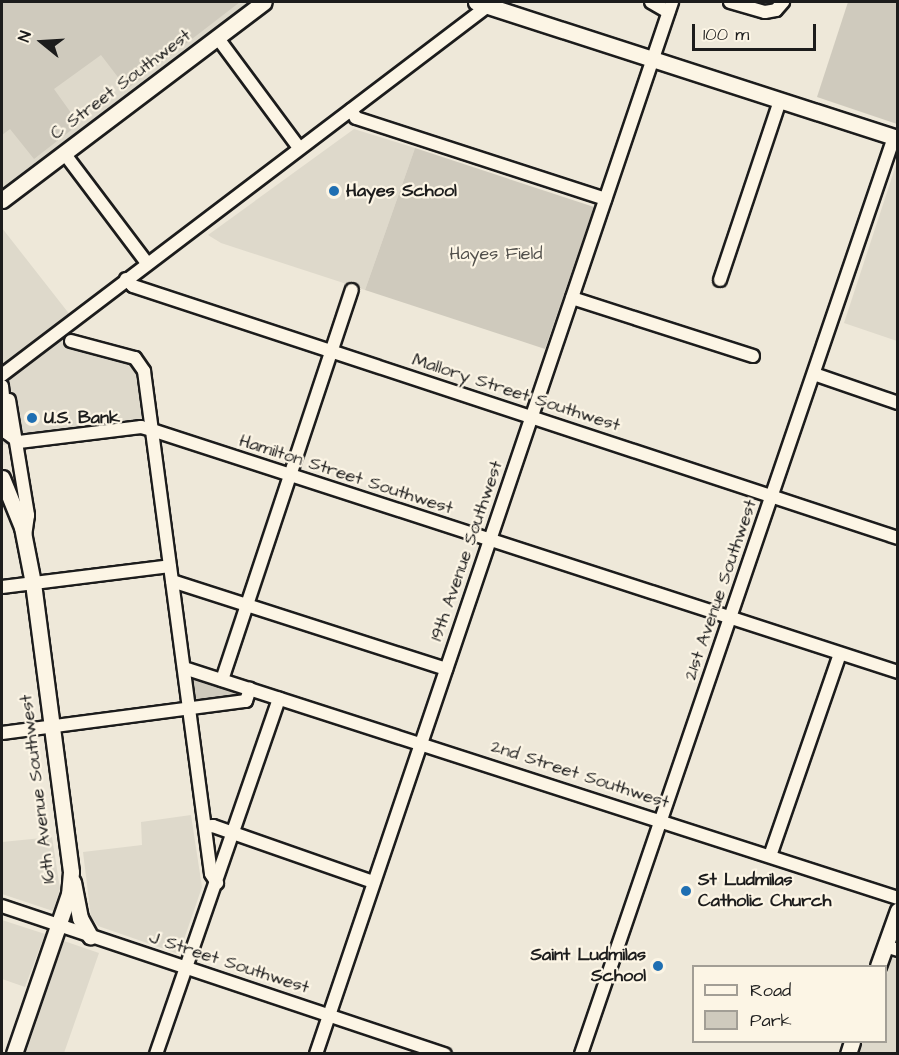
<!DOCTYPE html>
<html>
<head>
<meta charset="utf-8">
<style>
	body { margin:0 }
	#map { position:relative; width:899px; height:1055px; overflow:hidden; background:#eee8d9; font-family:"Architects Daughter",sans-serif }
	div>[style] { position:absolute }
	.built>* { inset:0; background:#ded9cb }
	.green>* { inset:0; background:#cfcabd }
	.roads { filter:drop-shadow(2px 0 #1c1c1c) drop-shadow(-2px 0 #1c1c1c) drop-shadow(0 2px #1c1c1c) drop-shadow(0 -2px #1c1c1c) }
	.minor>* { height:12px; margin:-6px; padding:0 6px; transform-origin:6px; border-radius:6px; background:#fcf5e5 }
	.major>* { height:15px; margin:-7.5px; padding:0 7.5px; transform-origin:7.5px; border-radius:7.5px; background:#fcf5e5 }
	.dots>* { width:16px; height:16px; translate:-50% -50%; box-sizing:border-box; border:3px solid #fcf5e5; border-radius:50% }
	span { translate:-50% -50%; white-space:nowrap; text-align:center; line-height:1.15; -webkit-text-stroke:4.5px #fcf5e5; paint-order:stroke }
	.street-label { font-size:18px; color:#1c1c1c }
	.poi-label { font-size:18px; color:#1c1c1c; font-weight:700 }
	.left { translate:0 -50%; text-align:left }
	.right { translate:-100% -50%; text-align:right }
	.park-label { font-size:18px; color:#52504c }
	.frame { position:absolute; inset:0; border:3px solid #1c1c1c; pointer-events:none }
	.legend { position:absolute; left:692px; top:965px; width:195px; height:78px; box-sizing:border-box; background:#fcf5e5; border:2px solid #a29e95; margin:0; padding:8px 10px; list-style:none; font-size:18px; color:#1c1c1c }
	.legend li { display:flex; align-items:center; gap:12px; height:30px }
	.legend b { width:30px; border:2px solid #a29e95 }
	.north { position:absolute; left:12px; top:12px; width:60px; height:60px; -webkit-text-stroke:4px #fcf5e5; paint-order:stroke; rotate:288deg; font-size:16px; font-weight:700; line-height:24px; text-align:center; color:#1c1c1c }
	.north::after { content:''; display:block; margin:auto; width:21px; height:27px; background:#1c1c1c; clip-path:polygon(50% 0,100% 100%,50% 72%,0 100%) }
	.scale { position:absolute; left:692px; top:24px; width:124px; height:27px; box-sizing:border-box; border:3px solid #1c1c1c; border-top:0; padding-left:8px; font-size:18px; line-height:21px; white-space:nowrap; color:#1c1c1c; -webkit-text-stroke:4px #fcf5e5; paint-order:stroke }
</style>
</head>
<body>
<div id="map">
	<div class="built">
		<div style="clip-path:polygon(2px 2px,264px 2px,2px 200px)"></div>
		<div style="clip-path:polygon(354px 129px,415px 148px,365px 290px,221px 243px,208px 235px)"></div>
		<div style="clip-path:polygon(897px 162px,898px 341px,897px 341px,844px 323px)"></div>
		<div style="clip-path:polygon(2px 228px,74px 320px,60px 331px,141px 363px,151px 427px,2px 445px)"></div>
		<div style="clip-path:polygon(191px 815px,202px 887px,179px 954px,98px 926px,91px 917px,83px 852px,142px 845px,141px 822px)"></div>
		<div style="clip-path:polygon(52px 837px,60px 889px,53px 911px,2px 894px,2px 842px)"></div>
		<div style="clip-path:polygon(2px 920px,45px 934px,25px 987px,2px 979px)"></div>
		<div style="clip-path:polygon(64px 941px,99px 953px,64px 1053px,25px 1052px)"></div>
		<div style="clip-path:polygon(892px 958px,897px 960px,897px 1053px,859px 1053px,863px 1042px,886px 1042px,886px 977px)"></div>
	</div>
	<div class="green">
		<div style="clip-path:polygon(2px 2px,240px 2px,127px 89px,101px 55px,54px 89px,79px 124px,34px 159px,10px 129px,2px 135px)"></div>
		<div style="clip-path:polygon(848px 2px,897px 2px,897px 124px,817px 97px)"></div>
		<div style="clip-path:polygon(415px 148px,594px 207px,545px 349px,365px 290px)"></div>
		<div style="clip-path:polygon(196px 678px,233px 690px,236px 694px,197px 701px,191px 682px)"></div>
	</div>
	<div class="roads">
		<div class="minor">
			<div style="left:651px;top:2px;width:20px;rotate:30deg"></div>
			<div style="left:730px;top:2px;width:36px;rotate:16deg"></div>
			<div style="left:765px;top:12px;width:11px;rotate:-10deg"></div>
			<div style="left:776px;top:10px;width:11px;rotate:-49deg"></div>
			<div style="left:217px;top:37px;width:138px;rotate:53.5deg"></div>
			<div style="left:351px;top:110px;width:9px;rotate:58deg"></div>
			<div style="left:356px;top:118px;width:262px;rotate:18deg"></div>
			<div style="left:64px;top:153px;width:138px;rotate:53deg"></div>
			<div style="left:126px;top:279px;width:10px;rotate:45deg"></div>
			<div style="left:133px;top:286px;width:805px;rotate:18.23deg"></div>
			<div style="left:720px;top:280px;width:189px;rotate:-71.5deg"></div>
			<div style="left:572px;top:298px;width:190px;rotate:17.8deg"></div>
			<div style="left:71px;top:341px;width:66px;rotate:14.9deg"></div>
			<div style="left:135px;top:358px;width:16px;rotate:55deg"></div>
			<div style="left:144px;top:371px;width:507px;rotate:82.41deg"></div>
			<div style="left:211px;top:874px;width:11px;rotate:56deg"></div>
			<div style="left:814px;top:374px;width:89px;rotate:19deg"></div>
			<div style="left:2px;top:375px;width:617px;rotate:-37.22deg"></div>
			<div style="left:2px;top:386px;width:47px;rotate:83.9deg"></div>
			<div style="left:7px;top:433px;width:15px;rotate:37deg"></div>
			<div style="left:19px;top:442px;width:123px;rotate:-7deg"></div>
			<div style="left:141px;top:427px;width:11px;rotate:15deg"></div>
			<div style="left:152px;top:430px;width:784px;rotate:17.97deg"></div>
			<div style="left:9px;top:400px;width:117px;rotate:80.6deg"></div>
			<div style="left:28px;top:515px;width:21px;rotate:98deg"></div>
			<div style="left:172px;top:581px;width:288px;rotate:17.8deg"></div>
			<div style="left:2px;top:587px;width:169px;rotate:-7.1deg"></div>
			<div style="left:184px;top:668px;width:750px;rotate:17.86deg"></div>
			<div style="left:222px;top:680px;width:411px;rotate:-71.6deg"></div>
			<div style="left:2px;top:733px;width:246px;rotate:-7.5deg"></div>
			<div style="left:246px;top:701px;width:13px;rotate:-72deg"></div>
			<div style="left:205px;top:827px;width:8px;rotate:-7deg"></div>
			<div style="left:213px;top:826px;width:170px;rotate:19.3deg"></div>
			<div style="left:770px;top:856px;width:214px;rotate:-70.9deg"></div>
			<div style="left:2px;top:906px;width:467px;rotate:18.5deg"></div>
			<div style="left:885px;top:946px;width:14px;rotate:17deg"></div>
			<div style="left:156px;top:1054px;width:376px;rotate:-70.9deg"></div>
			<div style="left:316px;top:1054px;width:1111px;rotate:-71.3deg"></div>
			<div style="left:581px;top:1054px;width:969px;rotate:-71.15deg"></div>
		</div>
		<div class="major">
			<div style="left:476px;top:2px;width:443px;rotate:17.9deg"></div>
			<div style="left:2px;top:200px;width:328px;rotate:-37.1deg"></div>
			<div style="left:2px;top:478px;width:53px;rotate:67.8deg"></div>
			<div style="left:22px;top:527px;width:57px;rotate:78.9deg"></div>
			<div style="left:33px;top:583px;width:291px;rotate:82.5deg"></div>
			<div style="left:71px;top:872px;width:22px;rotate:95deg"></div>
			<div style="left:69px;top:894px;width:169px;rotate:109deg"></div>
			<div style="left:73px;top:882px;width:37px;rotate:79deg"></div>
			<div style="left:80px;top:918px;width:21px;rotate:61deg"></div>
			<div style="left:878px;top:966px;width:59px;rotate:-70.3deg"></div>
			<div style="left:848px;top:1054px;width:13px;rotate:-72deg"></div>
		</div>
	</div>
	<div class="dots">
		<div style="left:334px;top:191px;background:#1f6fb2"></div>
		<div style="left:32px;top:418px;background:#1f6fb2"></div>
		<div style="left:686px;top:891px;background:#1f6fb2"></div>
		<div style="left:658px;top:966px;background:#1f6fb2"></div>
	</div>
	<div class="street-label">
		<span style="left:121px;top:85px;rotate:-37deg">C Street Southwest</span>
		<span style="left:516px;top:393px;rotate:18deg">Mallory Street Southwest</span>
		<span style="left:346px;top:475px;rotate:18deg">Hamilton Street Southwest</span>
		<span style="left:467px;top:551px;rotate:-71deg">19th Avenue Southwest</span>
		<span style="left:721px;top:590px;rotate:-71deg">21st Avenue Southwest</span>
		<span style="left:580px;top:775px;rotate:18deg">2nd Street Southwest</span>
		<span style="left:38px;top:789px;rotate:-97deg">16th Avenue Southwest</span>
		<span style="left:229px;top:963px;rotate:18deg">J Street Southwest</span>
	</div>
	<div class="poi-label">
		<span class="left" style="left:346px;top:191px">Hayes School</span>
		<span class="left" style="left:44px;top:418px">U.S. Bank</span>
		<span class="left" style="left:698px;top:891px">St Ludmilas<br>Catholic Church</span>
		<span class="right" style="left:646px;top:966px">Saint Ludmilas<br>School</span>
	</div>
	<div class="park-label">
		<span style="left:496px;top:254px">Hayes Field</span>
	</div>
	<div class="frame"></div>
	<ul class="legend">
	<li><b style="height:8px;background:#fcf5e5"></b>Road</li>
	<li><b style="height:16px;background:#cfcabd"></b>Park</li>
	</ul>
	<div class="north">N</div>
	<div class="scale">100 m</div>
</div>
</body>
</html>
